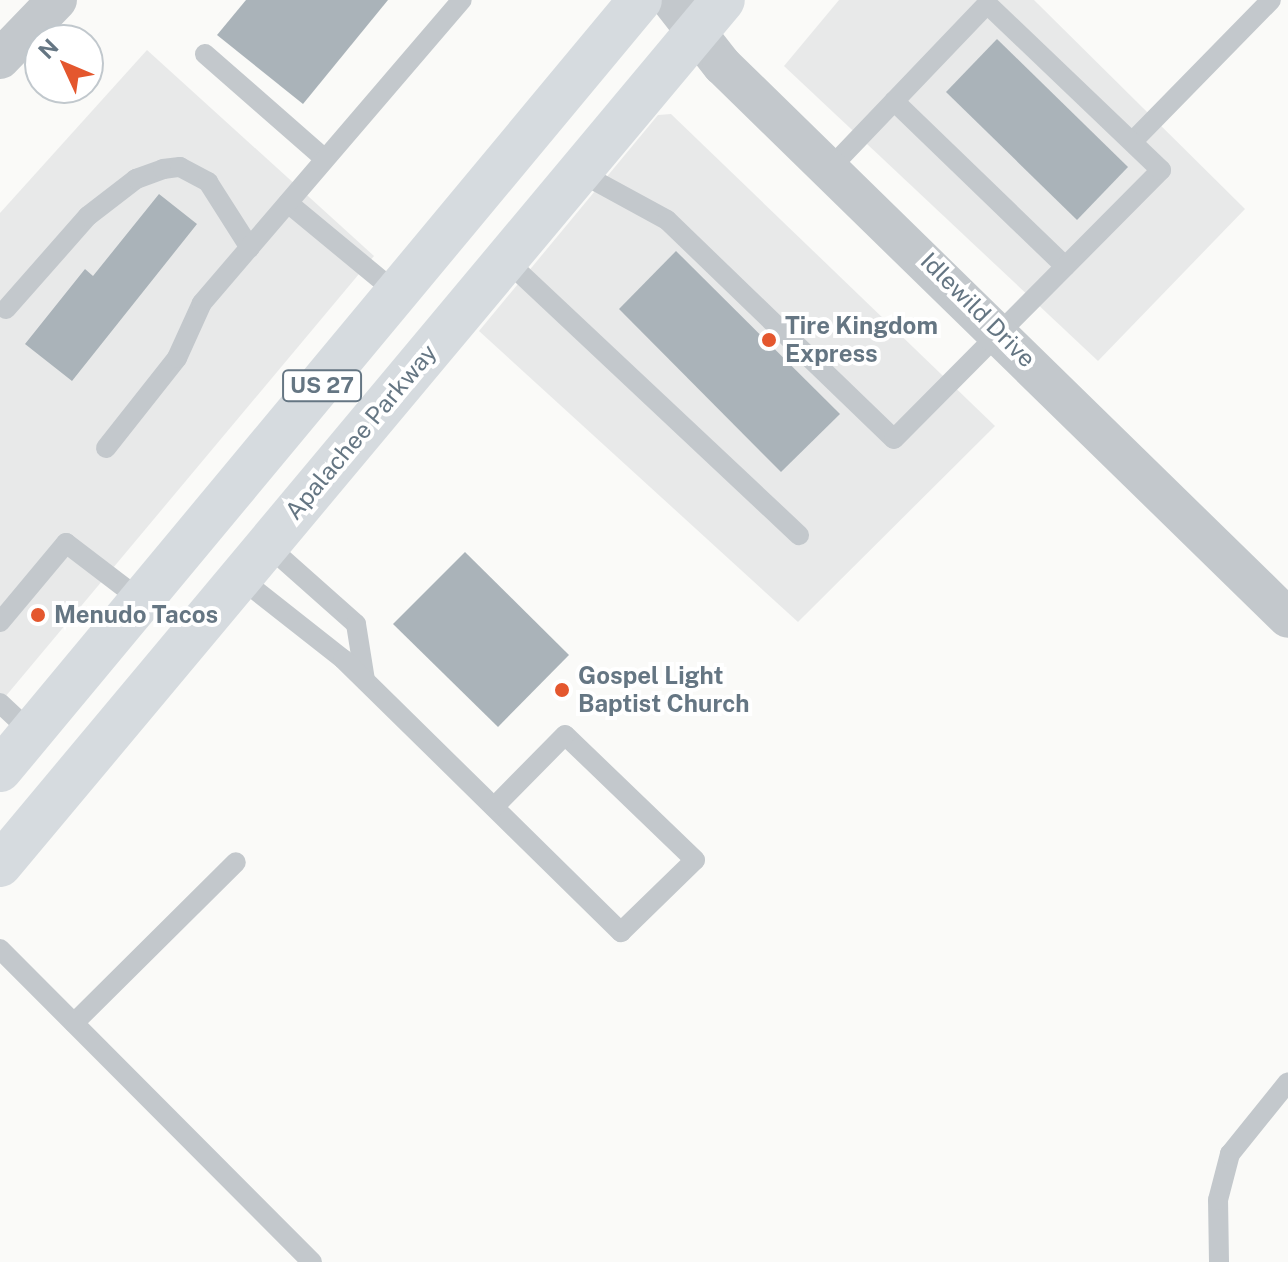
<!DOCTYPE html>
<html>
<head>
<meta charset="utf-8">
<style>
	body { margin:0 }
	#map { position:relative; width:1288px; height:1262px; overflow:hidden; background:#fafaf8; font-family:"Public Sans",sans-serif }
	div>[style] { position:absolute }
	.built>* { inset:0; background:#e8e9e9 }
	.building>* { inset:0; background:#aab3b9 }
	.lane>* { height:20px; margin:-10px; padding:0 10px; transform-origin:10px; border-radius:10px; background:#c3c8cc }
	.street>* { height:40px; margin:-20px; padding:0 20px; transform-origin:20px; border-radius:20px; background:#c3c8cc }
	.primary>* { height:44px; margin:-22px; padding:0 22px; transform-origin:22px; border-radius:22px; background:#d6dbdf }
	.dots>* { width:22px; height:22px; translate:-50% -50%; box-sizing:border-box; border:4px solid #fff; border-radius:50% }
	span { translate:-50% -50%; white-space:nowrap; text-align:center; line-height:1.15; -webkit-text-stroke:8px #fff; paint-order:stroke }
	.shield-label span { padding:2px 6px; background:#fff; border:2px solid; border-radius:6px; -webkit-text-stroke-width:0 }
	.shield-label { font-size:22px; color:#657683; font-weight:700 }
	.street-label { font-size:24px; color:#657683 }
	.poi-label { font-size:24px; color:#657683; font-weight:700 }
	.left { translate:0 -50%; text-align:left }
	.north { position:absolute; left:24px; top:24px; width:80px; height:80px; box-sizing:border-box; background:#fff; border:2px solid #c1c8cd; border-radius:50%; rotate:314deg; font-size:22px; font-weight:700; line-height:32px; text-align:center; color:#657683 }
	.north::after { content:''; display:block; margin:auto; width:28px; height:36px; background:#e4572e; clip-path:polygon(50% 0,100% 100%,50% 72%,0 100%) }
</style>
</head>
<body>
<div id="map">
	<div class="built">
		<div style="clip-path:polygon(839px 0,1034px 0,1245px 209px,1098px 361px,784px 66px)"></div>
		<div style="clip-path:polygon(147px 50px,374px 256px,0 703px,0 213px)"></div>
		<div style="clip-path:polygon(671px 114px,995px 426px,798px 622px,479px 331px,658px 115px)"></div>
	</div>
	<div class="building">
		<div style="clip-path:polygon(246px 0,388px 0,303px 104px,217px 35px)"></div>
		<div style="clip-path:polygon(997px 39px,1128px 167px,1077px 220px,946px 92px)"></div>
		<div style="clip-path:polygon(159px 194px,197px 224px,72px 381px,25px 344px,85px 269px,93px 276px)"></div>
		<div style="clip-path:polygon(676px 251px,840px 414px,781px 472px,619px 309px)"></div>
		<div style="clip-path:polygon(465px 552px,569px 655px,498px 727px,393px 624px)"></div>
	</div>
	<div class="lane">
		<div style="left:205px;top:54px;width:159px;rotate:41.2deg"></div>
		<div style="left:894px;top:101px;width:238px;rotate:44deg"></div>
		<div style="left:1133px;top:141px;width:197px;rotate:-45.6deg"></div>
		<div style="left:579px;top:172px;width:100px;rotate:28.6deg"></div>
		<div style="left:667px;top:220px;width:315px;rotate:44deg"></div>
		<div style="left:894px;top:439px;width:379px;rotate:-45.2deg"></div>
		<div style="left:1161px;top:170px;width:240px;rotate:-136.3deg"></div>
		<div style="left:987px;top:4px;width:224px;rotate:133.7deg"></div>
		<div style="left:288px;top:203px;width:143px;rotate:39.6deg"></div>
		<div style="left:506px;top:260px;width:402px;rotate:43.2deg"></div>
		<div style="left:6px;top:309px;width:124px;rotate:-48.6deg"></div>
		<div style="left:88px;top:216px;width:61px;rotate:-37.6deg"></div>
		<div style="left:136px;top:179px;width:29px;rotate:-20deg"></div>
		<div style="left:163px;top:169px;width:17px;rotate:-7deg"></div>
		<div style="left:180px;top:167px;width:32px;rotate:28deg"></div>
		<div style="left:208px;top:182px;width:78px;rotate:57.5deg"></div>
		<div style="left:106px;top:448px;width:115px;rotate:-51.7deg"></div>
		<div style="left:177px;top:358px;width:60px;rotate:-65.6deg"></div>
		<div style="left:202px;top:303px;width:399px;rotate:-49.4deg"></div>
		<div style="left:267px;top:545px;width:119px;rotate:41.6deg"></div>
		<div style="left:356px;top:624px;width:57px;rotate:80.9deg"></div>
		<div style="left:240px;top:578px;width:131px;rotate:38.2deg"></div>
		<div style="left:343px;top:659px;width:390px;rotate:44.5deg"></div>
		<div style="left:621px;top:932px;width:103px;rotate:-44.2deg"></div>
		<div style="left:695px;top:860px;width:180px;rotate:-136.1deg"></div>
		<div style="left:565px;top:735px;width:101px;rotate:134.6deg"></div>
		<div style="left:0;top:622px;width:103px;rotate:-50.1deg"></div>
		<div style="left:66px;top:543px;width:96px;rotate:37.3deg"></div>
		<div style="left:0;top:703px;width:42px;rotate:43.1deg"></div>
		<div style="left:0;top:949px;width:442px;rotate:45.1deg"></div>
		<div style="left:74px;top:1023px;width:228px;rotate:-44.8deg"></div>
		<div style="left:1219px;top:1262px;width:62px;rotate:-90.9deg"></div>
		<div style="left:1218px;top:1200px;width:48px;rotate:-75.4deg"></div>
		<div style="left:1230px;top:1154px;width:92px;rotate:-51.1deg"></div>
	</div>
	<div class="street">
		<div style="left:671px;top:0;width:83px;rotate:51.9deg"></div>
		<div style="left:722px;top:65px;width:791px;rotate:44.33deg"></div>
		<div style="left:0;top:59px;width:82px;rotate:-46deg"></div>
	</div>
	<div class="primary">
		<div style="left:0;top:770px;width:1001px;rotate:-50.27deg"></div>
		<div style="left:0;top:865px;width:1127px;rotate:-50.11deg"></div>
	</div>
	<div class="dots">
		<div style="left:769px;top:340px;background:#e4572e"></div>
		<div style="left:38px;top:615px;background:#e4572e"></div>
		<div style="left:562px;top:690px;background:#e4572e"></div>
	</div>
	<div class="shield-label">
		<span style="left:322px;top:386px">US 27</span>
	</div>
	<div class="street-label">
		<span style="left:978px;top:310px;rotate:45deg">Idlewild Drive</span>
		<span style="left:361px;top:432px;rotate:-50deg">Apalachee Parkway</span>
	</div>
	<div class="poi-label">
		<span class="left" style="left:785px;top:340px">Tire Kingdom<br>Express</span>
		<span class="left" style="left:54px;top:615px">Menudo Tacos</span>
		<span class="left" style="left:578px;top:690px">Gospel Light<br>Baptist Church</span>
	</div>
	<div class="north">N</div>
</div>
</body>
</html>
